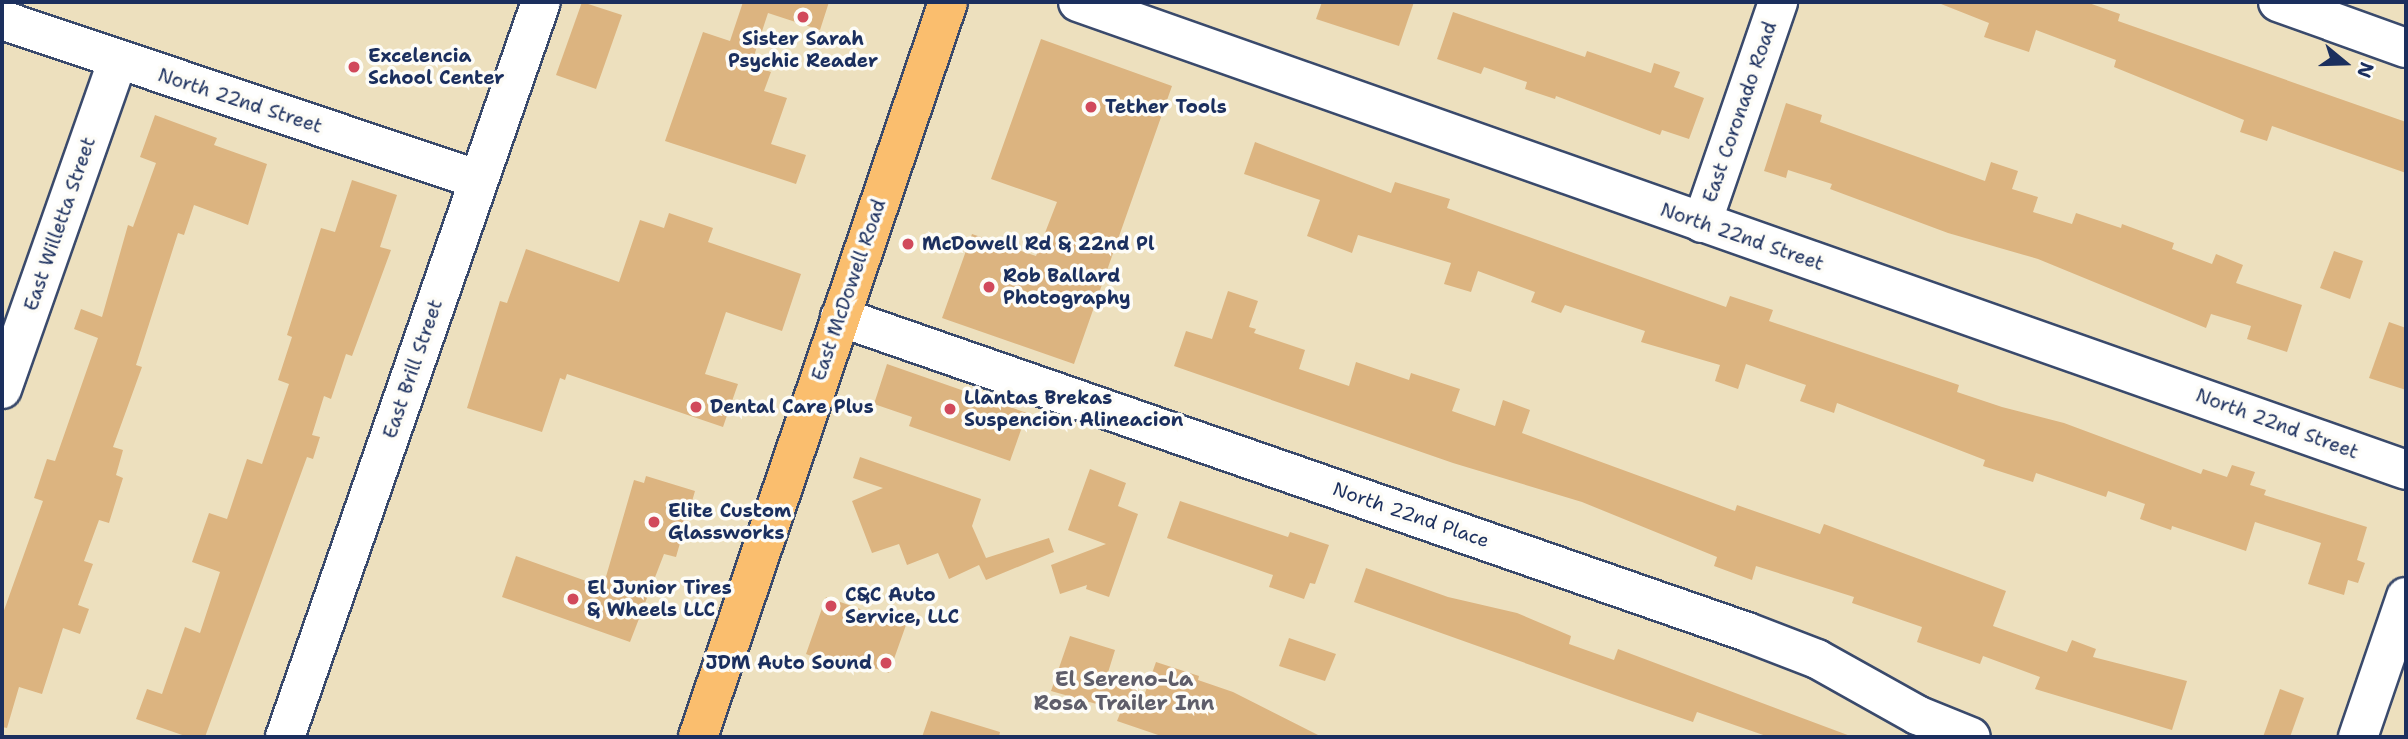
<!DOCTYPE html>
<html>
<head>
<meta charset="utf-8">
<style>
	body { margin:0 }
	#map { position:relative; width:2408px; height:739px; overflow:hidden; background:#ede0be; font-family:"Shantell Sans",sans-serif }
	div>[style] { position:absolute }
	.building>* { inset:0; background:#dcb480 }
	.roads { filter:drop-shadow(2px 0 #3a4a6c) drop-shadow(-2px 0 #3a4a6c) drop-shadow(0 2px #3a4a6c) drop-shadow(0 -2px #3a4a6c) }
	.minor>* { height:38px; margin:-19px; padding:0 19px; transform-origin:19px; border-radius:19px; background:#fff }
	.major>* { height:38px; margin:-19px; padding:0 19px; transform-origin:19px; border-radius:19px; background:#fabe6e }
	.dots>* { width:19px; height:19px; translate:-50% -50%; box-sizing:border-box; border:4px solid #fdfcf7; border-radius:50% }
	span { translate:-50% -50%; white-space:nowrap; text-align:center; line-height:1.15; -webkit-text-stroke:7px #fdfcf7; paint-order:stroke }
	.poi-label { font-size:19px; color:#1b2f5e; font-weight:700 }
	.left { translate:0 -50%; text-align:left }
	.right { translate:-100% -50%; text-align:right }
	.street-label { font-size:19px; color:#1b2f5e }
	.neighbourhood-label { font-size:21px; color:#5f5e6a; font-weight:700 }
	.frame { position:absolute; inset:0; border:4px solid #1b2f5e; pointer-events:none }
	.north { position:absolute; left:2310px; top:28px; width:70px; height:70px; -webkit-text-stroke:5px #fdfcf7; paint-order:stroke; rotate:109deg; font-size:19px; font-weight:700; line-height:28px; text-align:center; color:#1b2f5e }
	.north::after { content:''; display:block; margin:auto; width:24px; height:32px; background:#1b2f5e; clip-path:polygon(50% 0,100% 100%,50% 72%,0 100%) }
</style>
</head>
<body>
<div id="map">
	<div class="building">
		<div style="clip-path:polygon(582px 2px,622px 15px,596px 89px,556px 75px)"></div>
		<div style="clip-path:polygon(743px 2px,829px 2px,820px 30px,768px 13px,751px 65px,771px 72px,764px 91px,787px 98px,771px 144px,806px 155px,796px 184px,665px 141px,703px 32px,730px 41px)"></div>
		<div style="clip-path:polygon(1322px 2px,1414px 2px,1399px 46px,1316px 19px)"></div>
		<div style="clip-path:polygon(1936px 2px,2086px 2px,2120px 14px,2118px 21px,2406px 122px,2406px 173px,2272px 126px,2267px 141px,2240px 132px,2244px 120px,2114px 67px,2116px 60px,2036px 30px,2029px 52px,1984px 37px,1989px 23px)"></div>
		<div style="clip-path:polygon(1453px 12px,1585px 57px,1587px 51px,1651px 73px,1654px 63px,1680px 72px,1674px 87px,1704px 98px,1689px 139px,1662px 130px,1660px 135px,1556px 96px,1555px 99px,1525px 89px,1527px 82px,1484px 67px,1481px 74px,1437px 59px)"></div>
		<div style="clip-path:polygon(1041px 39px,1172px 86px,1074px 364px,942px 318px,972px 234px,1036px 256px,1057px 202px,991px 179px)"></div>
		<div style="clip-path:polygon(1786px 103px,1822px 115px,1820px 122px,1985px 181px,1991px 162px,2018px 171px,2012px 189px,2038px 197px,2033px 212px,2072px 224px,2076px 213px,2121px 228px,2122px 224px,2174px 243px,2172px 249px,2212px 264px,2216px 254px,2243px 265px,2236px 283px,2302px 305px,2287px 352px,2247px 339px,2251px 326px,2211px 314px,2206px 328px,2038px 259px,1948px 233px,1830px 189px,1832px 184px,1788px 170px,1786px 178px,1764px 171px)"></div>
		<div style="clip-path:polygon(155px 115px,217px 138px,214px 145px,267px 164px,248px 225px,194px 205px,184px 235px,178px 233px,136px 365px,142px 367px,113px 447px,123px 450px,116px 475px,123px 478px,109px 523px,99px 520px,84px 561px,93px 564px,78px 605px,89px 609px,80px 634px,63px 628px,42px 694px,19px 687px,7px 728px,2px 727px,2px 616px,43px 501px,34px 498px,47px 459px,55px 461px,98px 338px,74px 329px,81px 309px,102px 317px,128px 225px,133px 227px,156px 163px,140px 157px)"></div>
		<div style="clip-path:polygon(1255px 142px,1391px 193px,1395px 182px,1450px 199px,1447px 208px,1726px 307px,1730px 296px,1773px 310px,1769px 321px,1959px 385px,1957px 392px,2002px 407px,2064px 423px,2201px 474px,2203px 469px,2227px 477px,2232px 465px,2255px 472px,2250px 485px,2266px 490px,2264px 495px,2367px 527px,2357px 560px,2365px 563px,2358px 583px,2348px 580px,2344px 595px,2308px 584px,2321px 543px,2255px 522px,2246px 551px,2172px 526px,2171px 530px,2140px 519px,2145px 504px,2108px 491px,2106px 497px,2036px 473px,2033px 482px,1983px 466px,1985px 460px,1837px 403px,1834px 413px,1800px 401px,1806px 385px,1746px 364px,1738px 389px,1715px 381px,1720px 365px,1641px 342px,1645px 331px,1565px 305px,1561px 313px,1531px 302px,1535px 292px,1478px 271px,1471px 292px,1444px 284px,1451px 263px,1358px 235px,1352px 253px,1307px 236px,1320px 200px,1244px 174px)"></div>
		<div style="clip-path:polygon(352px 180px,397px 195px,380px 247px,391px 250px,352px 356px,346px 354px,331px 399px,324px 396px,312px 435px,320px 437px,313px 459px,307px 457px,205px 737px,188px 737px,136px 719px,147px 689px,162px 694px,185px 627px,200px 633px,220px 572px,192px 562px,209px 513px,227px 519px,247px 459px,262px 464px,289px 384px,278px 380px,292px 337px,287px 335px,321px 228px,335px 232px)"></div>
		<div style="clip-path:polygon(669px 213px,713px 228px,708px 242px,801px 274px,782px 331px,726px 312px,705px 374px,738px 384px,723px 427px,567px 374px,565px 380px,560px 378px,542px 432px,467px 408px,500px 301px,507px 303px,526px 249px,619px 282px,640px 220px,664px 228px)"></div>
		<div style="clip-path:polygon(2334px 251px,2363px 261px,2350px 299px,2320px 288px)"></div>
		<div style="clip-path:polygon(1228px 291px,1258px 301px,1249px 327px,1256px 329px,1254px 333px,1305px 350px,1299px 369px,1349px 386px,1356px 362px,1409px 380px,1411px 373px,1460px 389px,1452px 411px,1495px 426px,1503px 400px,1530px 410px,1522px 433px,1735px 511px,1737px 505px,1820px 534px,1824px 524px,2006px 591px,1993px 626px,2067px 652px,2072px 640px,2096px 649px,2093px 657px,2187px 681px,2172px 730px,2035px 689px,2040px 677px,1983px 656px,1980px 664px,1917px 642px,1922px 627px,1852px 603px,1854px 597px,1756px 566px,1752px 580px,1714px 566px,1717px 557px,1582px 502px,1453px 463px,1174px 366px,1186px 331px,1212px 339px)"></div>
		<div style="clip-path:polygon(2389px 322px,2406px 328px,2406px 390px,2369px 378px)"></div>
		<div style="clip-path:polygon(887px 364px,1027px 413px,1010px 461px,909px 426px,912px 417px,874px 404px)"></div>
		<div style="clip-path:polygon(860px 457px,981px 499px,972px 526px,986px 558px,1049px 538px,1054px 552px,986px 580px,979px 565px,949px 579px,938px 553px,907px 565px,899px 544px,872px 553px,852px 501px,883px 488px,853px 478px)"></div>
		<div style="clip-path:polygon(1090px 469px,1126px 483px,1118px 506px,1138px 514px,1109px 597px,1086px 589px,1087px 585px,1060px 594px,1051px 565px,1106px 544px,1068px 530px)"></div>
		<div style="clip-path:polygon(646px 476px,695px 491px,676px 557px,664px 554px,630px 642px,502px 597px,516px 556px,603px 587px,634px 480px,644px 483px)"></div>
		<div style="clip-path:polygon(1180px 501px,1288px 537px,1290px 532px,1329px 545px,1315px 584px,1310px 583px,1304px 599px,1269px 587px,1273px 575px,1167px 538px)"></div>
		<div style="clip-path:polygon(1366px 568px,1448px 597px,1517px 613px,1571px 636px,1569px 644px,1614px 660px,1618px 649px,1853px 737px,1769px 737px,1697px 712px,1693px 722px,1626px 699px,1354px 602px)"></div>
		<div style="clip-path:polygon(826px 597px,906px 625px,889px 673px,862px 664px,839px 666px,806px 654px)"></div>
		<div style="clip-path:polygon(1070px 636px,1115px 650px,1106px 679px,1145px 693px,1156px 662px,1199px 676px,1198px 680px,1233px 692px,1322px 737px,1164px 737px,1117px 721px,1121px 711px,1051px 691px)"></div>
		<div style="clip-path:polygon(1289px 638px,1336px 654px,1325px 681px,1279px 666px)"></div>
		<div style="clip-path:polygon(2280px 689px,2304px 698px,2290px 737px,2263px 737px)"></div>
		<div style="clip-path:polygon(931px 711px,1000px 732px,999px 737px,922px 737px)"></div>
	</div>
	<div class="roads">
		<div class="minor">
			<div style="left:1078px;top:2px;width:1408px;rotate:19.41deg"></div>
			<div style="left:2278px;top:2px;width:136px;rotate:19.8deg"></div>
			<div style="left:2px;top:20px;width:503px;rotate:18.54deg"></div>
			<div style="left:1702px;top:223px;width:234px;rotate:-71deg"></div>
			<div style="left:840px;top:317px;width:960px;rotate:19.15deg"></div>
			<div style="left:1747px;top:632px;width:75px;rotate:21.1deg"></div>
			<div style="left:1817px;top:659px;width:115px;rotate:29.2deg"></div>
			<div style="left:1917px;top:715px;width:58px;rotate:22.2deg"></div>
			<div style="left:2px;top:389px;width:349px;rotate:-70.6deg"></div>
			<div style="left:285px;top:737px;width:778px;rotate:-70.8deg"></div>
			<div style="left:2358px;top:737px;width:148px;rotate:-71.1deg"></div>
		</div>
		<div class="major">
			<div style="left:698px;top:737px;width:776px;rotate:-71.21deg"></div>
		</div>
	</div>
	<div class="dots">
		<div style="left:803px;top:17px;background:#d1495b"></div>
		<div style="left:354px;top:67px;background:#d1495b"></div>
		<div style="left:1091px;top:107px;background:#d1495b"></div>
		<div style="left:908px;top:244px;background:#d1495b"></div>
		<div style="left:989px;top:287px;background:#d1495b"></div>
		<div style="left:696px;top:407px;background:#d1495b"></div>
		<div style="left:950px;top:409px;background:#d1495b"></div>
		<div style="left:654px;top:522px;background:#d1495b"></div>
		<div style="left:573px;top:599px;background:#d1495b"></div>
		<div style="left:831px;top:606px;background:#d1495b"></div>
		<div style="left:886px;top:663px;background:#d1495b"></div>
	</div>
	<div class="poi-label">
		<span style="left:803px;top:50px">Sister Sarah<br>Psychic Reader</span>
		<span class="left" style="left:368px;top:67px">Excelencia<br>School Center</span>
		<span class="left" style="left:1105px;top:107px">Tether Tools</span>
		<span class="left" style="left:922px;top:244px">McDowell Rd &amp; 22nd Pl</span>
		<span class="left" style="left:1003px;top:287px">Rob Ballard<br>Photography</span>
		<span class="left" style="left:964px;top:409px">Llantas Brekas<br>Suspencion Alineacion</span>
		<span class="left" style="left:710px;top:407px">Dental Care Plus</span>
		<span class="left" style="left:668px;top:522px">Elite Custom<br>Glassworks</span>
		<span class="left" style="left:587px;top:599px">El Junior Tires<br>&amp; Wheels LLC</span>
		<span class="left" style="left:845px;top:606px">C&amp;C Auto<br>Service, LLC</span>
		<span class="right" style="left:872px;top:663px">JDM Auto Sound</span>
	</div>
	<div class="street-label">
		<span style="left:240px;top:101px;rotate:18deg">North 22nd Street</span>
		<span style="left:1740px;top:112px;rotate:-71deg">East Coronado Road</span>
		<span style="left:60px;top:224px;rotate:-71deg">East Willetta Street</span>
		<span style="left:1742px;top:237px;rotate:19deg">North 22nd Street</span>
		<span style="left:849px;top:290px;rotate:-71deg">East McDowell Road</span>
		<span style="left:413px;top:369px;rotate:-71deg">East Brill Street</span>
		<span style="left:2277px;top:424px;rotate:20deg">North 22nd Street</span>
		<span style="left:1411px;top:515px;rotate:19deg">North 22nd Place</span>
	</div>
	<div class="neighbourhood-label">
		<span style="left:1124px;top:691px">El Sereno-La<br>Rosa Trailer Inn</span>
	</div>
	<div class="frame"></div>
	<div class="north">N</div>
</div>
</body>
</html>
